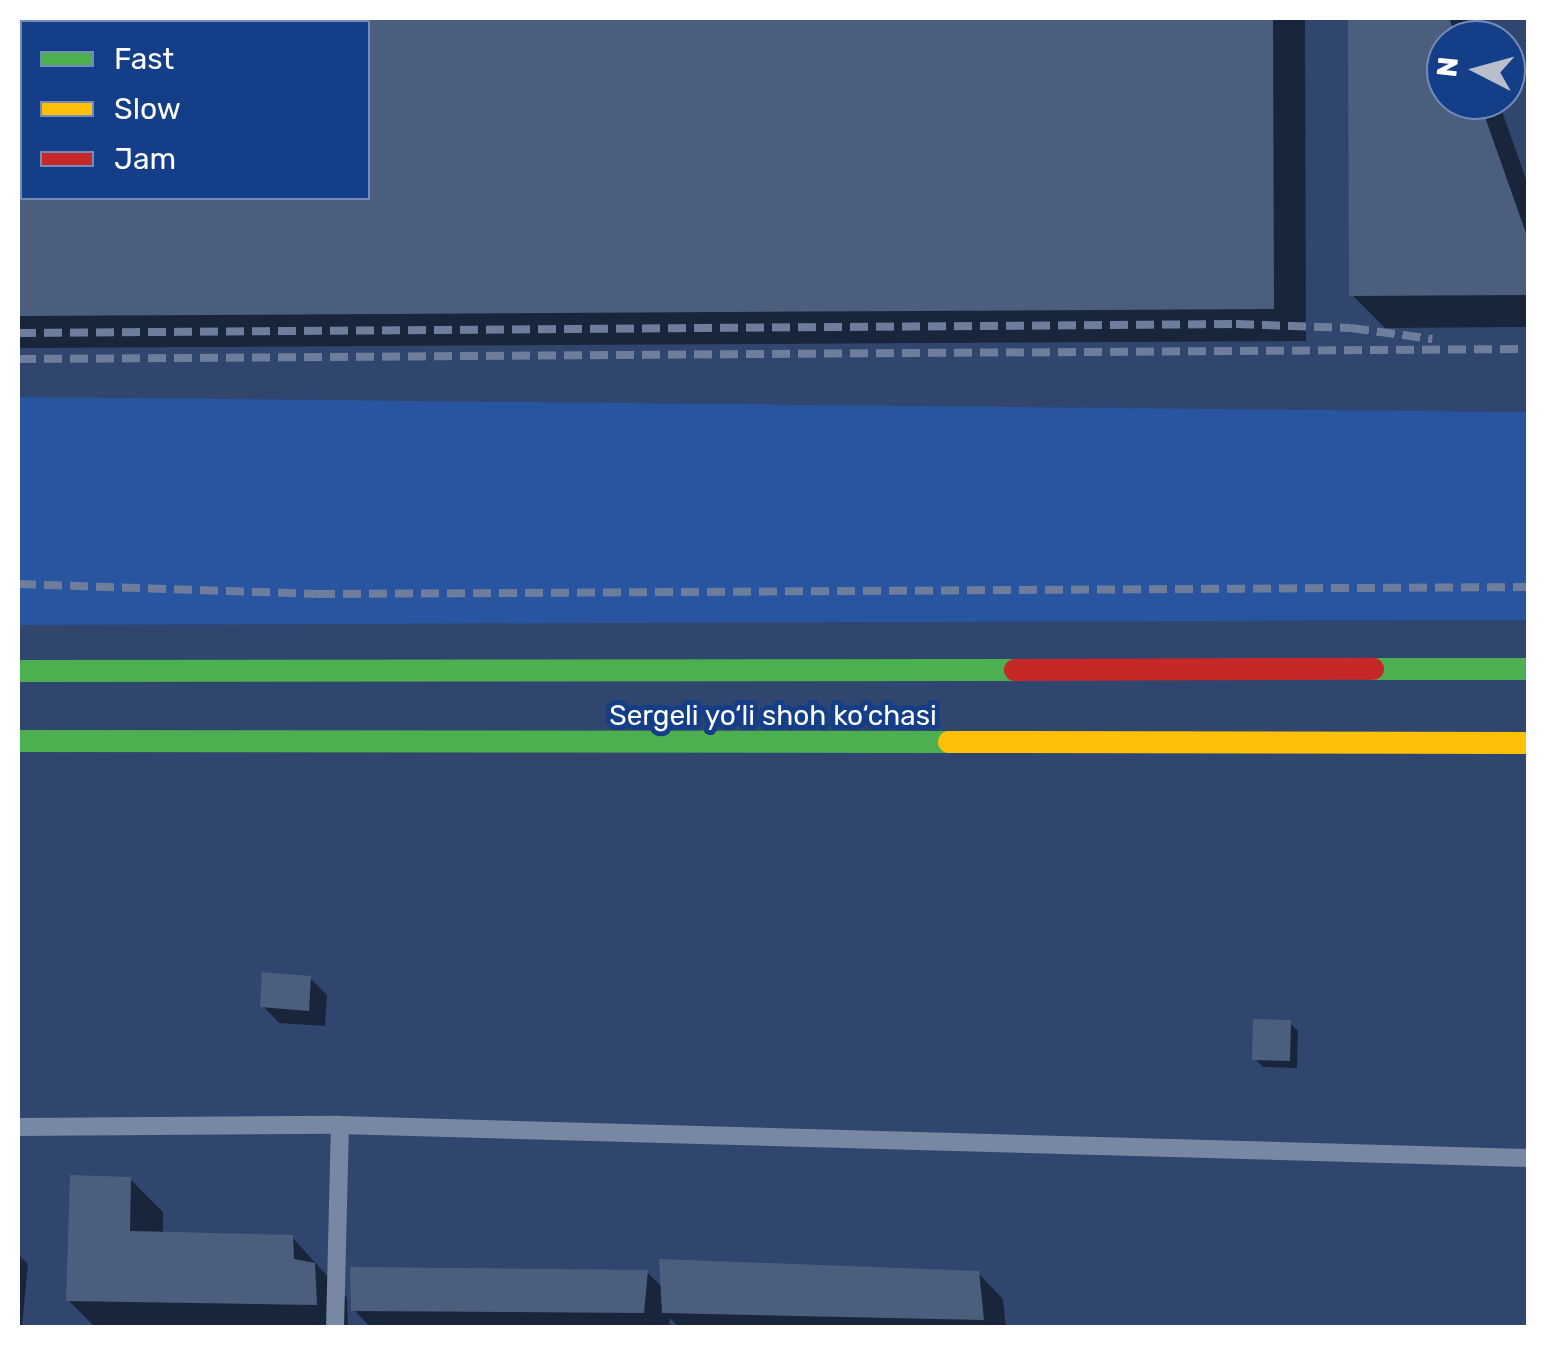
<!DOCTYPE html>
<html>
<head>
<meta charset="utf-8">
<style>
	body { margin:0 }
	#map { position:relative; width:1546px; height:1345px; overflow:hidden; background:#30466e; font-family:Rubik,sans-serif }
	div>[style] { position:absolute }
	.green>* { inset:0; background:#2854a0 }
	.shadow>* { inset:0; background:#0007 }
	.building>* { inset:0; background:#4c5e7e }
	.lane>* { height:18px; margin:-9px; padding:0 9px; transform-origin:9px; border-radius:9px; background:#7787a4 }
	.fast>* { height:22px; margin:-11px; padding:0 11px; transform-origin:11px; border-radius:11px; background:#4caf50 }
	.slow>* { height:22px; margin:-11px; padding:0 11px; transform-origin:11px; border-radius:11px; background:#ffc107 }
	.jam>* { height:22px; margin:-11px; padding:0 11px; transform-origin:11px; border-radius:11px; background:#c62828 }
	.rail>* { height:8px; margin-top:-4px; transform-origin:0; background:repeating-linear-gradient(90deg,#6d7d9b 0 18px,transparent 0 26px) }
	span { translate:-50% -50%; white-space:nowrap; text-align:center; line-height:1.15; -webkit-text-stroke:10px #153e89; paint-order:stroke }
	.street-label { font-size:28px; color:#fff }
	.frame { position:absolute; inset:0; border:20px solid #fff; pointer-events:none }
	.legend { position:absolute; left:20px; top:20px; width:350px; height:180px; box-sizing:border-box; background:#153e89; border:2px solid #738bb8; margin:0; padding:12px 18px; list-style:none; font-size:30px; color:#fff }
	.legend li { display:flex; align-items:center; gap:20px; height:50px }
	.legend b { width:50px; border:2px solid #738bb8 }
	.north { position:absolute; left:1426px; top:20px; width:100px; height:100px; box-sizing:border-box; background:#153e89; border:2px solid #738bb8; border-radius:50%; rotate:276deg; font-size:28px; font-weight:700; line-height:40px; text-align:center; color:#fff }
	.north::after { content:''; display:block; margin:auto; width:35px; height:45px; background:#b7becc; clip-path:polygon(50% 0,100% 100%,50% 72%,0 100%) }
</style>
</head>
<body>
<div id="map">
	<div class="green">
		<div style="clip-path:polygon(18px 397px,1528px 412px,1528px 620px,18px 625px)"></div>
	</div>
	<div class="shadow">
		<div style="clip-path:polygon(evenodd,18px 18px,1305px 18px,1306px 341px,18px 348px,18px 18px,22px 22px,368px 22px,368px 198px,22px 198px,22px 22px)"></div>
		<div style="clip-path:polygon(1350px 18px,1468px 18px,1476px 40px,1446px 40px,1446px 100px,1498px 100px,1528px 185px,1528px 327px,1385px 328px,1352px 295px)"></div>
		<div style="clip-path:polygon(310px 978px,327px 995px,325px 1026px,279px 1023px,263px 1006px)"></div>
		<div style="clip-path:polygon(1290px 1023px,1298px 1031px,1297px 1068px,1263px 1067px,1255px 1059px)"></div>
		<div style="clip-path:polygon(130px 1179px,163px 1212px,163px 1234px,292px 1237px,347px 1298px,348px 1328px,96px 1328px,68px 1300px)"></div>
		<div style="clip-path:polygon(18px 1254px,28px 1264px,22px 1326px,18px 1326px)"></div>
		<div style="clip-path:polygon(647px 1272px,663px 1288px,978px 1273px,1003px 1299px,1006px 1328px,680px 1328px,670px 1318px,669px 1328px,371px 1328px,354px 1310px)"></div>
	</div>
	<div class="building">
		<div style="clip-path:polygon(evenodd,18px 18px,1273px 18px,1274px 309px,18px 316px,18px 18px,22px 22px,368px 22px,368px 198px,22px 198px,22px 22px)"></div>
		<div style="clip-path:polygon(1348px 18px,1449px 18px,1457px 40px,1446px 40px,1446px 100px,1479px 100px,1528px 239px,1528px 295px,1349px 296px)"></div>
		<div style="clip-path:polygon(262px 972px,311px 976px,309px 1011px,260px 1007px)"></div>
		<div style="clip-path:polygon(1253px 1019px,1291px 1020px,1290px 1061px,1252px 1060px)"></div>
		<div style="clip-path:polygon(70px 1175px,131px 1177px,130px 1231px,293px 1235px,294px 1259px,315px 1263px,317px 1305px,66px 1301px)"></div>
		<div style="clip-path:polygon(659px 1259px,979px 1271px,984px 1320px,662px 1313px)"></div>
		<div style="clip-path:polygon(350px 1267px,648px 1270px,644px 1313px,351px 1311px)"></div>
	</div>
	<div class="lane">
		<div style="left:18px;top:1127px;width:322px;rotate:-0.4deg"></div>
		<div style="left:340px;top:1125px;width:1188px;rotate:1.59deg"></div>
		<div style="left:335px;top:1328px;width:203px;rotate:-88.6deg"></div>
	</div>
	<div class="fast">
		<div style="left:1373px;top:669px;width:155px"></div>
		<div style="left:18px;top:671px;width:997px;rotate:-0.06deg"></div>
		<div style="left:18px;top:741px;width:931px;rotate:0.06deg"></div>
	</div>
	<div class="slow">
		<div style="left:949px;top:742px;width:579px;rotate:0.1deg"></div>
	</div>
	<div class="jam">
		<div style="left:1015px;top:670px;width:358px;rotate:-0.2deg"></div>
	</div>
	<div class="rail">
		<div style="left:18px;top:333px;width:1218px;rotate:-0.42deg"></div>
		<div style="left:1236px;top:324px;width:115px;rotate:2deg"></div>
		<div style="left:1351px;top:328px;width:82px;rotate:7.7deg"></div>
		<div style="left:18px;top:359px;width:1510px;rotate:-0.38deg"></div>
		<div style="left:18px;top:584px;width:299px;rotate:1.9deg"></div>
		<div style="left:317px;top:594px;width:1211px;rotate:-0.33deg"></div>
	</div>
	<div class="street-label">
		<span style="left:773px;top:716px">Sergeli yo‘li shoh ko‘chasi</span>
	</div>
	<div class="frame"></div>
	<ul class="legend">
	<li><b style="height:12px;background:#4caf50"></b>Fast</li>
	<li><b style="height:12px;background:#ffc107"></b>Slow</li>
	<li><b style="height:12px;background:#c62828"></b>Jam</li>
	</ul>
	<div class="north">N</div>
</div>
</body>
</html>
